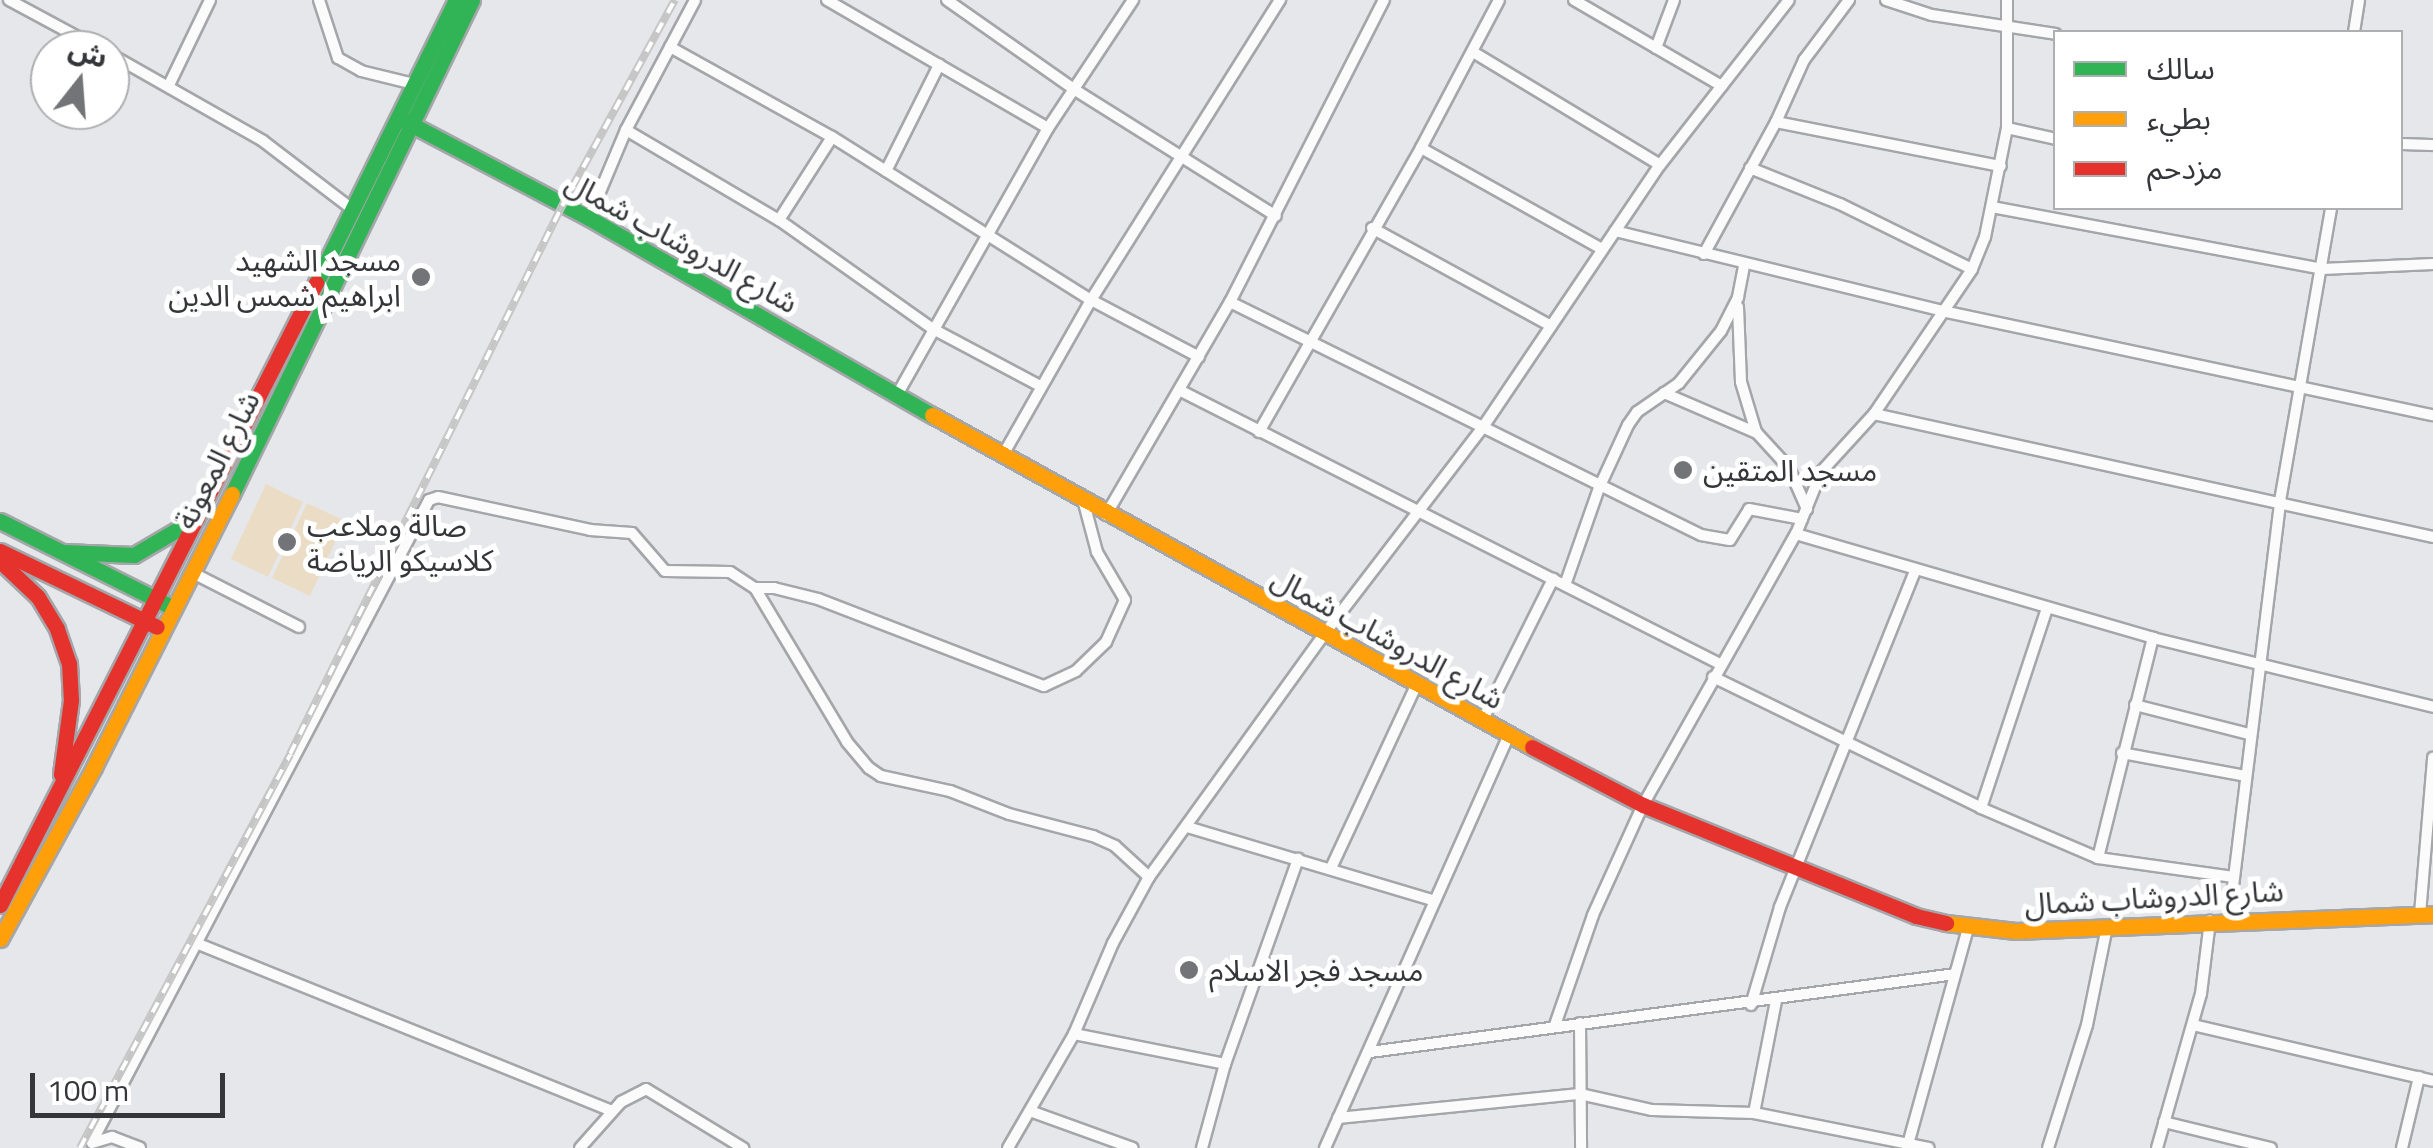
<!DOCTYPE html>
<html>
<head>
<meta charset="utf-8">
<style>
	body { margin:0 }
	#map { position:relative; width:2433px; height:1148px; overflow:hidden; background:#e5e7ea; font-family:"Titillium Web","Noto Sans Arabic",sans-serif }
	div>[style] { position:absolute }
	.green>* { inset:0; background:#ebddc5 }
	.roads { filter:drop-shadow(2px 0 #a4a6a9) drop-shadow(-2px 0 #a4a6a9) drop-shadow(0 2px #a4a6a9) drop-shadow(0 -2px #a4a6a9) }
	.street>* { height:10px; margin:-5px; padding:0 5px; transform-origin:5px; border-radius:5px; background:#fbfbfc }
	.fast>* { height:15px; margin:-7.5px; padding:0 7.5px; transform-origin:7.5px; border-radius:7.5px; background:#30b455 }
	.slow>* { height:15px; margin:-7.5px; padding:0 7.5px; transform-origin:7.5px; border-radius:7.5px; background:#ff9f0a }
	.jam>* { height:15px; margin:-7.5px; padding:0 7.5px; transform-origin:7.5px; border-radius:7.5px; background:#e5322d }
	.rail>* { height:8px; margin-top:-4px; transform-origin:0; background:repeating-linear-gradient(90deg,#fff 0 11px,#c6c6c6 0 22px); box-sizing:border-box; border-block:2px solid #c6c6c6 }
	.dots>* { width:28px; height:28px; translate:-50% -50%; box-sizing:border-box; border:5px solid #fff; border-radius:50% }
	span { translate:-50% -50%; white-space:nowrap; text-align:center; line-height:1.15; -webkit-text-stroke:10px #fff; paint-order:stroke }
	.street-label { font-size:30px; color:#343639 }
	.poi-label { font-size:30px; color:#343639 }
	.right { translate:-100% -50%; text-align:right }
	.left { translate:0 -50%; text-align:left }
	.legend { position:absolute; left:2053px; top:30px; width:350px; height:180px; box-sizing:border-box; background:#fff; border:2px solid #aeafb0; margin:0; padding:12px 18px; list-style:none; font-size:30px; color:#343639 }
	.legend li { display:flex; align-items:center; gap:20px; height:50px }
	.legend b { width:50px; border:2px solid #aeafb0 }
	.north { position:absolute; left:30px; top:30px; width:100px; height:100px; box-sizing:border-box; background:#fff; border:2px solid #aeafb0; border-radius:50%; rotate:17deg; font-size:28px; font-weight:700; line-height:40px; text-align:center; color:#343639 }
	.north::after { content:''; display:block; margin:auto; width:35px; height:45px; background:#727477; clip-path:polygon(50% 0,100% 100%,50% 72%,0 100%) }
	.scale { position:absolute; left:30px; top:1073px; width:195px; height:45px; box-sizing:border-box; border:5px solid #343639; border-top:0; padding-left:12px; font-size:30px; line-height:35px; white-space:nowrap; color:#343639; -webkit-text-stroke:8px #fff; paint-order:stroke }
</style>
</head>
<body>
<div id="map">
	<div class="green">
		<div style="clip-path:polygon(266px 484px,303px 502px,268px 577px,231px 559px)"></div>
		<div style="clip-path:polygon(307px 503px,345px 521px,310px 596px,272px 578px)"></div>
	</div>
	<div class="roads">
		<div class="street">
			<div style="left:9px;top:0;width:106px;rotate:28.3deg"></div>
			<div style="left:319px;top:0;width:61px;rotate:71.9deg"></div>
			<div style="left:338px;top:58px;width:26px;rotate:29deg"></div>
			<div style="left:361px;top:71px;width:55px;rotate:13.8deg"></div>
			<div style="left:827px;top:0;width:255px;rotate:30.1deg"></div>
			<div style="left:947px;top:0;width:156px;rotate:35.1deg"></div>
			<div style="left:1075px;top:90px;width:237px;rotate:32.1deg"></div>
			<div style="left:1574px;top:0;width:171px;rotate:30.2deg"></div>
			<div style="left:1886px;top:0;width:48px;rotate:18.1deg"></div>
			<div style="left:1932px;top:15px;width:125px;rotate:8.7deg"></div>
			<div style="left:2354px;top:32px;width:32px;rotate:-81deg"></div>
			<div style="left:670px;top:47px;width:185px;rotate:29.1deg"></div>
			<div style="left:832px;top:137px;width:306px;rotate:32.2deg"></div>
			<div style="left:1091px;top:300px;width:122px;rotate:27.8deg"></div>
			<div style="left:1656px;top:48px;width:51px;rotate:-69.4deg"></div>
			<div style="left:1473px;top:52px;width:218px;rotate:31.1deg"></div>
			<div style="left:110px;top:54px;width:176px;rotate:29.6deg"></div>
			<div style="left:263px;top:141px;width:112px;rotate:37.4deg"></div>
			<div style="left:169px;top:85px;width:94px;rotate:-64.2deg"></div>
			<div style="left:1776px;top:122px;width:229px;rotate:11.1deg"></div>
			<div style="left:2007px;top:128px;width:50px;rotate:12.7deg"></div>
			<div style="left:626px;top:130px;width:178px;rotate:30.5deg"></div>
			<div style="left:779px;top:220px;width:189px;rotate:35.3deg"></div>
			<div style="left:933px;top:329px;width:121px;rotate:28deg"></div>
			<div style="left:2400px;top:144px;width:33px;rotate:2deg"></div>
			<div style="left:1421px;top:148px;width:207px;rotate:29.2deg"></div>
			<div style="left:1750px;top:168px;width:97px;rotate:21.8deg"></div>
			<div style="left:1840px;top:204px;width:147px;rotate:26.2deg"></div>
			<div style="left:886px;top:171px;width:119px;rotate:-63.4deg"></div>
			<div style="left:1992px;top:207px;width:336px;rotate:10.6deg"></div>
			<div style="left:2322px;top:269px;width:111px;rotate:-2.6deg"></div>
			<div style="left:589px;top:218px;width:95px;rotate:-67.2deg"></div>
			<div style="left:626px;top:130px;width:147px;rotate:-62deg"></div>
			<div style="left:779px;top:220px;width:98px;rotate:-57.4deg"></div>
			<div style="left:1372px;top:228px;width:204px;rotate:28.7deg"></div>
			<div style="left:1615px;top:231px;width:342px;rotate:13.7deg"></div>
			<div style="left:1947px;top:312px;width:497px;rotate:12deg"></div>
			<div style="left:1704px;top:254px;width:150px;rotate:-61.4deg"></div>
			<div style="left:1776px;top:122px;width:68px;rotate:-65.7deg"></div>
			<div style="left:1804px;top:60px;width:75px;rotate:-53.1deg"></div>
			<div style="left:1230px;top:302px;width:525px;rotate:26.32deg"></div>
			<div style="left:1701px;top:535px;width:29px;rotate:10deg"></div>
			<div style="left:1730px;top:540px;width:36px;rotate:-58deg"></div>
			<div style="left:1749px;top:509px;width:54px;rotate:10.7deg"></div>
			<div style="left:1738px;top:307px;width:75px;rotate:87.7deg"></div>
			<div style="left:1741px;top:382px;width:52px;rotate:73.3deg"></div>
			<div style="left:1181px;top:391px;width:604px;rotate:26.86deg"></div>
			<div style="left:1664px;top:393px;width:101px;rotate:23.3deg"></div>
			<div style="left:1757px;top:433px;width:47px;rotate:47.6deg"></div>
			<div style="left:1789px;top:468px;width:45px;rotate:66.3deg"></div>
			<div style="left:897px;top:395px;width:307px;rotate:-60.5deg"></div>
			<div style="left:1048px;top:128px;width:154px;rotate:-56.4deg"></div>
			<div style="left:1874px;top:414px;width:572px;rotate:12.41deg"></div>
			<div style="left:1259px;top:432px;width:327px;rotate:-60.3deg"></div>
			<div style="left:1421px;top:148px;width:167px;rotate:-62.2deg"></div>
			<div style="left:1003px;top:455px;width:178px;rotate:-60.4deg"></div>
			<div style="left:1091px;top:300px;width:355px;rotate:-57.8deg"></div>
			<div style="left:1106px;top:515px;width:246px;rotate:-59.8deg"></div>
			<div style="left:1230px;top:302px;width:339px;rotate:-63deg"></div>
			<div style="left:1796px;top:534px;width:372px;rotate:16.2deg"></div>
			<div style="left:2153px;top:638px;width:288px;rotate:13.8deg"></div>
			<div style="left:193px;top:573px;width:119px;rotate:27deg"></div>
			<div style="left:1565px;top:585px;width:103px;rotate:-70.7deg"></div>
			<div style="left:1599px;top:488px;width:69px;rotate:-65.3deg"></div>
			<div style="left:1628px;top:425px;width:16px;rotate:-55deg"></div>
			<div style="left:1637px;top:412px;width:51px;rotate:-34.6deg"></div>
			<div style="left:1679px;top:383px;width:67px;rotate:-51.1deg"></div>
			<div style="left:1721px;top:331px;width:38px;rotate:-63deg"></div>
			<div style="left:1738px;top:297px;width:32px;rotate:-79deg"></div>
			<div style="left:755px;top:588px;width:19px"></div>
			<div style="left:774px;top:588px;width:45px;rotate:14deg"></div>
			<div style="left:818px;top:599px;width:242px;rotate:21.1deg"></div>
			<div style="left:1044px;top:686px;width:35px;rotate:-25deg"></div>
			<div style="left:1076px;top:671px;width:42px;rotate:-44deg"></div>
			<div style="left:1106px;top:642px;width:46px;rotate:-65.7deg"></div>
			<div style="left:1125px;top:600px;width:56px;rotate:-120.3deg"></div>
			<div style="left:1097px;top:552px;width:51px;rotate:-104.9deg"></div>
			<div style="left:1713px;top:677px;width:298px;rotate:26deg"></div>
			<div style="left:1981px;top:808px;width:127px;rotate:23.1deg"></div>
			<div style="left:2098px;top:858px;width:137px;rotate:8deg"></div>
			<div style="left:2135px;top:705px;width:118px;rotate:14.3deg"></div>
			<div style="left:1482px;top:721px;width:159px;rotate:-63.4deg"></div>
			<div style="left:2122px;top:753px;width:126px;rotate:10.5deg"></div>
			<div style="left:1981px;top:808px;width:211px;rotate:-71.7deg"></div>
			<div style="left:1187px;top:827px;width:256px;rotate:16.6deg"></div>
			<div style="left:2098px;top:858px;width:227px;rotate:-76deg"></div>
			<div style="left:1331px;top:868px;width:201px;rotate:-65deg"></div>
			<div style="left:2420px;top:914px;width:157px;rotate:-85.2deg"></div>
			<div style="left:2229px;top:919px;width:421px;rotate:-83deg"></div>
			<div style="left:2280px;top:501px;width:297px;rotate:-80.1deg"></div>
			<div style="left:196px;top:943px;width:448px;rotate:22deg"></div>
			<div style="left:1751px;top:1005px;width:102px;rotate:-73.5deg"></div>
			<div style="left:1780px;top:907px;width:362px;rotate:-68.1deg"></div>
			<div style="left:1580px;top:1023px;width:125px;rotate:89.5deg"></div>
			<div style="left:1555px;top:1025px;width:116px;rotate:-70.9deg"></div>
			<div style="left:1593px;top:915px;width:121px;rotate:-65.6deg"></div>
			<div style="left:1643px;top:805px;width:311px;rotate:-60.6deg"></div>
			<div style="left:1796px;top:534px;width:67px;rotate:-68deg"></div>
			<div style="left:1821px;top:472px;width:79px;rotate:-47.6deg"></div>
			<div style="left:1874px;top:414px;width:175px;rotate:-55.9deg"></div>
			<div style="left:1972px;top:269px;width:35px;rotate:-68deg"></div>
			<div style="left:1985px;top:237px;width:111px;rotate:-78.6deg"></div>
			<div style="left:2007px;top:128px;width:128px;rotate:-90deg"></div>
			<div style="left:2193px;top:1025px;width:246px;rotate:13.1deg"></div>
			<div style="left:1074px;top:1034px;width:154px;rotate:11.2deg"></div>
			<div style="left:1370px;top:1052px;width:590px;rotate:-7.59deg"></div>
			<div style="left:1030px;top:1111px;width:109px;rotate:19.8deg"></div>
			<div style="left:1754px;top:1113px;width:114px;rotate:-78.9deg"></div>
			<div style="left:1338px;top:1118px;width:243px;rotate:-5.7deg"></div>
			<div style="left:1580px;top:1094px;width:74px;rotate:12.5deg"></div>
			<div style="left:1652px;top:1110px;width:102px;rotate:1.7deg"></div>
			<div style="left:1754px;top:1113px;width:178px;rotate:11.3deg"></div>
			<div style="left:2164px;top:1122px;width:110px;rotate:13.7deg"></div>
			<div style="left:92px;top:1142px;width:725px;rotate:-62.3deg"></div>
			<div style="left:429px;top:500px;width:9px;rotate:-18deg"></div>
			<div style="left:438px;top:497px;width:156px;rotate:12.2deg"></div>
			<div style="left:590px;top:530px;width:42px;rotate:4.1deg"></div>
			<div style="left:632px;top:533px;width:50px;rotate:49deg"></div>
			<div style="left:665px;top:571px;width:65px;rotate:0.9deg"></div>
			<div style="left:730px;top:572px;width:30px;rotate:33deg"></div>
			<div style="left:755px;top:588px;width:179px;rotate:59.1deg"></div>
			<div style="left:847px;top:742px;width:34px;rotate:50deg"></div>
			<div style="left:869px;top:768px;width:14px;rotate:34deg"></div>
			<div style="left:881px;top:776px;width:71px;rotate:12.3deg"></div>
			<div style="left:950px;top:791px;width:63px;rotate:21.3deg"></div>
			<div style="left:1009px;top:814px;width:87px;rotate:14.7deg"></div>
			<div style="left:1093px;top:836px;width:24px;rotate:24deg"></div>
			<div style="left:1115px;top:846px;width:46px;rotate:42.4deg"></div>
			<div style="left:92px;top:1143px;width:21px;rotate:-17deg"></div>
			<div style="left:112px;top:1137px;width:30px;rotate:21deg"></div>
			<div style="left:580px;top:1148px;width:62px;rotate:-48.3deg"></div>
			<div style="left:621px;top:1102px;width:28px;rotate:-27deg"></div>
			<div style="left:646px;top:1089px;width:114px;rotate:31.3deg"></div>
			<div style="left:1008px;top:1148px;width:132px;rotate:-59.9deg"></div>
			<div style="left:1074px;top:1034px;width:99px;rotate:-66.8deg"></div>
			<div style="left:1113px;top:943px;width:75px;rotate:-61.4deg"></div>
			<div style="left:1149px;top:877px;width:301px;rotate:-54.2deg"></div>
			<div style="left:1325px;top:633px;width:260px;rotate:-52.5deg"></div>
			<div style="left:1483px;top:427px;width:316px;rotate:-56deg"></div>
			<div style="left:1660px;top:165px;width:209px;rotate:-52deg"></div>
			<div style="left:1202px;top:1148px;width:87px;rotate:-74.7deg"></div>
			<div style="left:1225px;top:1064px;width:218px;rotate:-70.4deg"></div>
			<div style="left:1325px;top:1148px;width:452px;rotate:-66deg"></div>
			<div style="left:1907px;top:1148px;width:228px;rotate:-74.5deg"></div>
			<div style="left:2048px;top:1148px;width:129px;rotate:-72.4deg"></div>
			<div style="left:2087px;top:1025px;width:100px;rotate:-78.5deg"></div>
			<div style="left:2157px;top:1148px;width:160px;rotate:-74.1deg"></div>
			<div style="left:2201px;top:994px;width:74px;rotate:-83deg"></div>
			<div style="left:2402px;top:1148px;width:73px;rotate:-76.5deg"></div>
		</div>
		<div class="fast">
			<div style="left:403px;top:120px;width:210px;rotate:27.8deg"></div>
			<div style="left:589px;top:218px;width:396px;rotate:29.9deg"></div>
			<div style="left:316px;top:283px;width:316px;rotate:-63.7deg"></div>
			<div style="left:232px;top:494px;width:549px;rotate:-64.09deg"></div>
			<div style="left:0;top:521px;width:188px;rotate:26.6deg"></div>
			<div style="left:64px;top:552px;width:70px;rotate:2.5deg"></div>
			<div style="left:134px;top:555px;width:73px;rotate:-30.4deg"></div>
		</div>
		<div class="slow">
			<div style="left:932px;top:415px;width:686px;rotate:28.96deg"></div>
			<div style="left:1946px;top:923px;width:70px;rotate:6.5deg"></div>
			<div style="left:2016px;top:931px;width:417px;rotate:-2.3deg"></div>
			<div style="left:0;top:939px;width:196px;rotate:-61.3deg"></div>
			<div style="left:94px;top:767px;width:306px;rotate:-63.2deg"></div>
		</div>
		<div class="jam">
			<div style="left:0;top:551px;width:174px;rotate:25.8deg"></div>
			<div style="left:0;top:561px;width:52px;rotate:43.5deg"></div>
			<div style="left:38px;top:597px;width:37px;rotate:59deg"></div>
			<div style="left:57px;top:629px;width:36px;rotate:71deg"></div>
			<div style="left:69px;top:663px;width:37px;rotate:87deg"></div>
			<div style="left:71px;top:700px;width:75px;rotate:97.7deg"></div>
			<div style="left:1532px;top:747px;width:125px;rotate:27.6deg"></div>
			<div style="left:1643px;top:805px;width:295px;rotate:22.1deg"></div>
			<div style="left:1916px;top:916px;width:31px;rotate:13deg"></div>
			<div style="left:0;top:905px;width:698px;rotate:-63.07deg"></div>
		</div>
	</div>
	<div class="rail">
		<div style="left:80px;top:1148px;width:446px;rotate:-61.9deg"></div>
		<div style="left:290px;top:754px;width:612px;rotate:-63.6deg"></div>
		<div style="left:562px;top:206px;width:235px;rotate:-61.3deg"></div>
	</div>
	<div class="dots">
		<div style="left:421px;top:277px;background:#727477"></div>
		<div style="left:1683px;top:470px;background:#727477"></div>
		<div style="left:287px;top:542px;background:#727477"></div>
		<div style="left:1189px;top:970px;background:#727477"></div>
	</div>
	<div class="street-label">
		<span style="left:682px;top:242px;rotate:29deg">شارع الدروشاب شمال</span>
		<span style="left:217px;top:460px;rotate:-63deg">شارع المعونة</span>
		<span style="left:1388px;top:638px;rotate:29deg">شارع الدروشاب شمال</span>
		<span style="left:2154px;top:897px;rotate:-3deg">شارع الدروشاب شمال</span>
	</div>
	<div class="poi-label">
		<span class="right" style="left:401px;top:277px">مسجد الشهيد<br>ابراهيم شمس الدين</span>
		<span class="left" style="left:1703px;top:470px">مسجد المتقين</span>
		<span class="left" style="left:307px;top:542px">صالة وملاعب<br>كلاسيكو الرياضة</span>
		<span class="left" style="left:1209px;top:970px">مسجد فجر الاسلام</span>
	</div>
	<ul class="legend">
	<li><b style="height:12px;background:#30b455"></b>سالك</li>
	<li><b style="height:12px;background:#ff9f0a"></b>بطيء</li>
	<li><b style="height:12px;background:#e5322d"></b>مزدحم</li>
	</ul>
	<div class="north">ش</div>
	<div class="scale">100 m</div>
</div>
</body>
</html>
